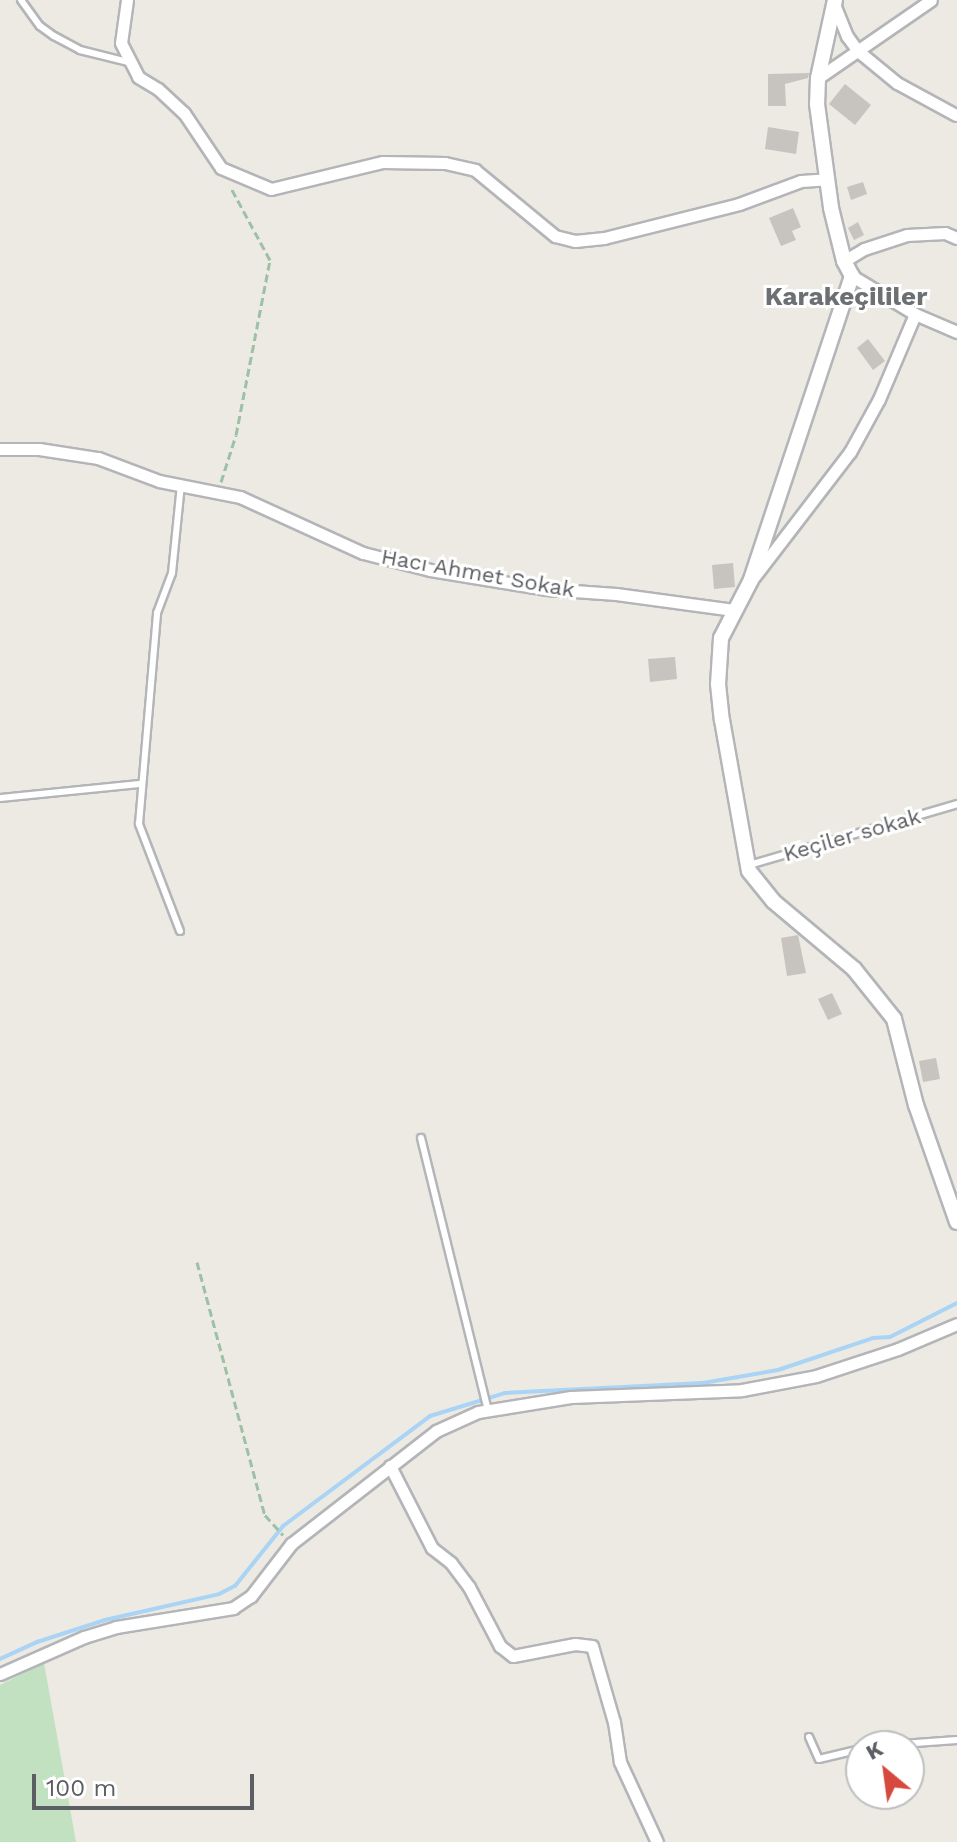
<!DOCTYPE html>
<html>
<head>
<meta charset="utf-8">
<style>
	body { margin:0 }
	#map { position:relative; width:957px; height:1842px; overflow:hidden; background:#eceae2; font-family:"Work Sans",sans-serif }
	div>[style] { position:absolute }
	.green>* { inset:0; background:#c1e1c1 }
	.stream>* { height:4px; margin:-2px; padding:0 2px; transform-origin:2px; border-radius:2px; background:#a9d4f6 }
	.building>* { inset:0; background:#c7c4c0 }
	.path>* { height:3px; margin-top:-1.5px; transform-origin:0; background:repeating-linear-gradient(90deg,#9cc1a6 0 8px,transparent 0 12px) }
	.roads { filter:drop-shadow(2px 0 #b3b5b8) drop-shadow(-2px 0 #b3b5b8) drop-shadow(0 2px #b3b5b8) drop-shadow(0 -2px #b3b5b8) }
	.service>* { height:6px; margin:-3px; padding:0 3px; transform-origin:3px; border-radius:3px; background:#fff }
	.minor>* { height:11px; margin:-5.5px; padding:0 5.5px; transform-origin:5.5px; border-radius:5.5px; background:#fff }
	.tertiary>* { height:14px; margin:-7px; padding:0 7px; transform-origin:7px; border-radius:7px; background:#fff }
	span { translate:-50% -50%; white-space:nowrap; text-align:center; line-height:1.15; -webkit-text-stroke:6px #fff; paint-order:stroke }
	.street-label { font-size:22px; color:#5b5e62 }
	.quarter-label { font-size:26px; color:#6c7073; font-weight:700 }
	.north { position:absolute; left:845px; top:1730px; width:80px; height:80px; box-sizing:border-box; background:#fff; border:2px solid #bdbfc0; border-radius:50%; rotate:331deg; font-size:22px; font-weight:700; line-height:32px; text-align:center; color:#5b5e62 }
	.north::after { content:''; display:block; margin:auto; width:28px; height:36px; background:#d6493e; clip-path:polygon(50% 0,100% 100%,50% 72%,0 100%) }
	.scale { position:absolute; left:32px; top:1774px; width:222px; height:36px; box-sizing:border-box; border:4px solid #5b5e62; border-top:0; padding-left:10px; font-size:24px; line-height:28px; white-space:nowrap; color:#5b5e62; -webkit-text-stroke:6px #fff; paint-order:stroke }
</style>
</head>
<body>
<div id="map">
	<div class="green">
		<div style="clip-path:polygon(44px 1663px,76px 1842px,0 1842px,0 1685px)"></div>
	</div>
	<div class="stream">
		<div style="left:0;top:1659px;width:41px;rotate:-24.7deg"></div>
		<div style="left:37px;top:1642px;width:71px;rotate:-17.9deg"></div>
		<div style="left:105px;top:1620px;width:117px;rotate:-12.8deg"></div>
		<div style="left:219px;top:1594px;width:18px;rotate:-27deg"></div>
		<div style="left:235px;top:1586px;width:77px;rotate:-51.3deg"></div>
		<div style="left:283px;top:1526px;width:184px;rotate:-36.8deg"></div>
		<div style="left:430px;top:1416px;width:78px;rotate:-17deg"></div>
		<div style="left:505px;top:1393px;width:198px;rotate:-2.9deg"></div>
		<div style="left:703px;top:1383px;width:76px;rotate:-9.8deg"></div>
		<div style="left:778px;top:1370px;width:100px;rotate:-18.6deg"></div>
		<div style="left:873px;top:1338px;width:17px;rotate:-3deg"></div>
		<div style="left:890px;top:1337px;width:75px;rotate:-26.9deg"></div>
	</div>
	<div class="building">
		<div style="clip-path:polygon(809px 73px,808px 78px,785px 84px,786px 106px,768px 106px,768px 74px)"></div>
		<div style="clip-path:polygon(845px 84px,871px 105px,855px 125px,829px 104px)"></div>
		<div style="clip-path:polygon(768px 127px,799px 132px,796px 154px,765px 149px)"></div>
		<div style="clip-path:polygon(863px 182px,867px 194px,851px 200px,847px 187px)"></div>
		<div style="clip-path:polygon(793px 208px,801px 227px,792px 231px,796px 240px,781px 246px,769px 218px)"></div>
		<div style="clip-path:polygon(858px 222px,864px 235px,854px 240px,848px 228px)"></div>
		<div style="clip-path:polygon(868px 339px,885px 361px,873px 370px,857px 348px)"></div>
		<div style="clip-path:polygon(733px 563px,735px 587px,714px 589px,712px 565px)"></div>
		<div style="clip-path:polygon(675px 657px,677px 679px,650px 682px,648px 659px)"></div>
		<div style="clip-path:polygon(798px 935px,806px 973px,787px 976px,781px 938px)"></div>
		<div style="clip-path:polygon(832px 993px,842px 1014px,828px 1020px,818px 999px)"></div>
		<div style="clip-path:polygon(936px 1058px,940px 1079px,923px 1082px,919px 1061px)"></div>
	</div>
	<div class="path">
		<div style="left:221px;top:482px;width:49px;rotate:-72.3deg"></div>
		<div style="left:236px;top:435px;width:178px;rotate:-79deg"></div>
		<div style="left:270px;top:260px;width:84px;rotate:-118.4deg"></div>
		<div style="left:197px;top:1262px;width:262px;rotate:75deg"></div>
		<div style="left:265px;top:1515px;width:27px;rotate:48deg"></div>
	</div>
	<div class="roads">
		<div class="service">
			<div style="left:21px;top:0;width:32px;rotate:54deg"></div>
			<div style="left:40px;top:26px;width:17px;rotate:36deg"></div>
			<div style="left:54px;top:36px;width:30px;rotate:28deg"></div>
			<div style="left:80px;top:50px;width:49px;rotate:14deg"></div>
			<div style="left:0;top:798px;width:142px;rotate:-5.7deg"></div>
			<div style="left:749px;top:865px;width:217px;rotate:-16.3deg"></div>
			<div style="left:180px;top:931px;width:115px;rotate:-111deg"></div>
			<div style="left:139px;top:824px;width:212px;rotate:-85.1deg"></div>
			<div style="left:157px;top:613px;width:43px;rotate:-69.4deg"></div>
			<div style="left:172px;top:573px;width:89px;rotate:-84.2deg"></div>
			<div style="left:421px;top:1138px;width:280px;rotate:76.2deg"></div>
			<div style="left:809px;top:1737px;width:24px;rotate:66deg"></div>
			<div style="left:819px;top:1759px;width:43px;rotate:-13.4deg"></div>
			<div style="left:874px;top:1746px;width:83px;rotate:-4.1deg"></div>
		</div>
		<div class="minor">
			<div style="left:127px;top:0;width:43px;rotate:97.9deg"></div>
			<div style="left:121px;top:43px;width:38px;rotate:63deg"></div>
			<div style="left:138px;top:77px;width:23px;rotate:31deg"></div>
			<div style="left:158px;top:89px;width:35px;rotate:43deg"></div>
			<div style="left:184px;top:113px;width:66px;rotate:56.1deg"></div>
			<div style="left:221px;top:168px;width:54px;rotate:22.8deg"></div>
			<div style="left:271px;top:189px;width:115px;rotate:-13.6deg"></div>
			<div style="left:383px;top:162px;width:62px;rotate:0.9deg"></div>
			<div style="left:445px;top:163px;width:31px;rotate:13deg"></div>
			<div style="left:475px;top:170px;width:104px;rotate:39.5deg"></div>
			<div style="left:555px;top:236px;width:21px;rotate:14deg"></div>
			<div style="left:575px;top:241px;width:29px;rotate:-6deg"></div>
			<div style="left:604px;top:238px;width:139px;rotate:-14.1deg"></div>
			<div style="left:739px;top:204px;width:66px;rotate:-20.4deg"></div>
			<div style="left:801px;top:181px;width:26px;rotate:-4deg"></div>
			<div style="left:834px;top:4px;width:35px;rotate:68deg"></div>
			<div style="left:847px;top:36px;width:19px;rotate:54deg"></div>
			<div style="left:858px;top:51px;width:50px;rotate:39.4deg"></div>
			<div style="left:897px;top:83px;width:67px;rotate:28.5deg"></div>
			<div style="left:818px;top:78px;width:137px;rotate:-34.6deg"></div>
			<div style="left:844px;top:261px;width:23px;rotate:-31deg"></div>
			<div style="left:864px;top:249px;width:45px;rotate:-18deg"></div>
			<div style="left:907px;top:235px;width:38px;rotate:-3deg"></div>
			<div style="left:945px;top:233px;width:13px;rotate:23deg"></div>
			<div style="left:852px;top:276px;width:74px;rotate:31.1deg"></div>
			<div style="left:915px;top:314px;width:46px;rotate:23.2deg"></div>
			<div style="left:0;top:449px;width:39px"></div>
			<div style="left:39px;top:449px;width:60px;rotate:8.7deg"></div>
			<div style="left:98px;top:458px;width:65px;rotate:20.7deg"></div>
			<div style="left:159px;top:481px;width:83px;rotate:11.2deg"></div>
			<div style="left:240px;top:497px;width:135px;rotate:24.5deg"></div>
			<div style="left:363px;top:553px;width:69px;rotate:14.2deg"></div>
			<div style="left:430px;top:570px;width:118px;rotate:9.3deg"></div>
			<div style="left:546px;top:589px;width:70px;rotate:4.1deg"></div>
			<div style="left:616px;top:594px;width:119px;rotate:7.7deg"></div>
			<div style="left:754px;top:577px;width:158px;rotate:-52.5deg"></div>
			<div style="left:850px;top:452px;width:60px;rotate:-61.3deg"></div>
			<div style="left:879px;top:399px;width:92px;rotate:-67deg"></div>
			<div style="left:390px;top:1466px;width:92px;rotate:62.9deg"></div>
			<div style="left:432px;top:1548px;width:24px;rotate:38deg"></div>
			<div style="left:451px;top:1563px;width:30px;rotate:53deg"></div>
			<div style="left:469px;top:1587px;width:67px;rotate:62.3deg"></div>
			<div style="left:500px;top:1646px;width:16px;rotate:38deg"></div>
			<div style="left:513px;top:1656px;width:63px;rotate:-11deg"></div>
			<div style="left:575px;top:1644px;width:17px;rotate:7deg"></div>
			<div style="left:592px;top:1646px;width:79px;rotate:73.9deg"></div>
			<div style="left:614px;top:1722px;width:40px;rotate:81.5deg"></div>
			<div style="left:620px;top:1762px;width:88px;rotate:65.2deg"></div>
			<div style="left:0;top:1674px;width:92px;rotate:-23.8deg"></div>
			<div style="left:84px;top:1637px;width:34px;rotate:-17deg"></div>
			<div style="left:116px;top:1627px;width:119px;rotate:-9.2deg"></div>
			<div style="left:233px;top:1608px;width:22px;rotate:-34deg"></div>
			<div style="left:251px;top:1596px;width:66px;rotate:-52.4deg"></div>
			<div style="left:291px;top:1544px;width:184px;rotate:-37.9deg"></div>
			<div style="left:436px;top:1431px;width:46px;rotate:-24.3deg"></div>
			<div style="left:478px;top:1412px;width:94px;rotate:-9.2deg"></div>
			<div style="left:571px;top:1397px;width:171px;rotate:-2.3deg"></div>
			<div style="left:742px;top:1390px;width:75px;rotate:-10.7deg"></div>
			<div style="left:816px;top:1376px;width:86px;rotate:-18.2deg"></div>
			<div style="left:898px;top:1349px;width:64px;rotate:-23deg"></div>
		</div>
		<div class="tertiary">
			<div style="left:835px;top:0;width:80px;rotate:102.3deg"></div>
			<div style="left:818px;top:78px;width:26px;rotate:92deg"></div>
			<div style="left:817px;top:104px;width:105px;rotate:82.3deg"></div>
			<div style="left:831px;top:208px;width:55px;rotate:76.2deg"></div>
			<div style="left:844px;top:261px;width:17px;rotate:62deg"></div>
			<div style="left:852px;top:276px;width:320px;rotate:108.4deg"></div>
			<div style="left:751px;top:580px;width:65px;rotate:117.3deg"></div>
			<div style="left:721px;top:638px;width:46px;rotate:93.7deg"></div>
			<div style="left:718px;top:684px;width:36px;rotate:84deg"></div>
			<div style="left:722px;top:720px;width:153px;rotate:79.9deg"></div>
			<div style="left:749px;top:871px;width:38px;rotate:51deg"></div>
			<div style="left:773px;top:901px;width:106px;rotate:40deg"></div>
			<div style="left:854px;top:969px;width:64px;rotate:51.3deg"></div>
			<div style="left:894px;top:1019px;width:89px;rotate:75.7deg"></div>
			<div style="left:916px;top:1105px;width:124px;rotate:70.7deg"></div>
		</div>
	</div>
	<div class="street-label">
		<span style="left:478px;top:573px;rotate:10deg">Hacı Ahmet Sokak</span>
		<span style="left:852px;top:835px;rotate:-16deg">Keçiler sokak</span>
	</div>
	<div class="quarter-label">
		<span style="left:846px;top:297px">Karakeçililer</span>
	</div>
	<div class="north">K</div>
	<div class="scale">100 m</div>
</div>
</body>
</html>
